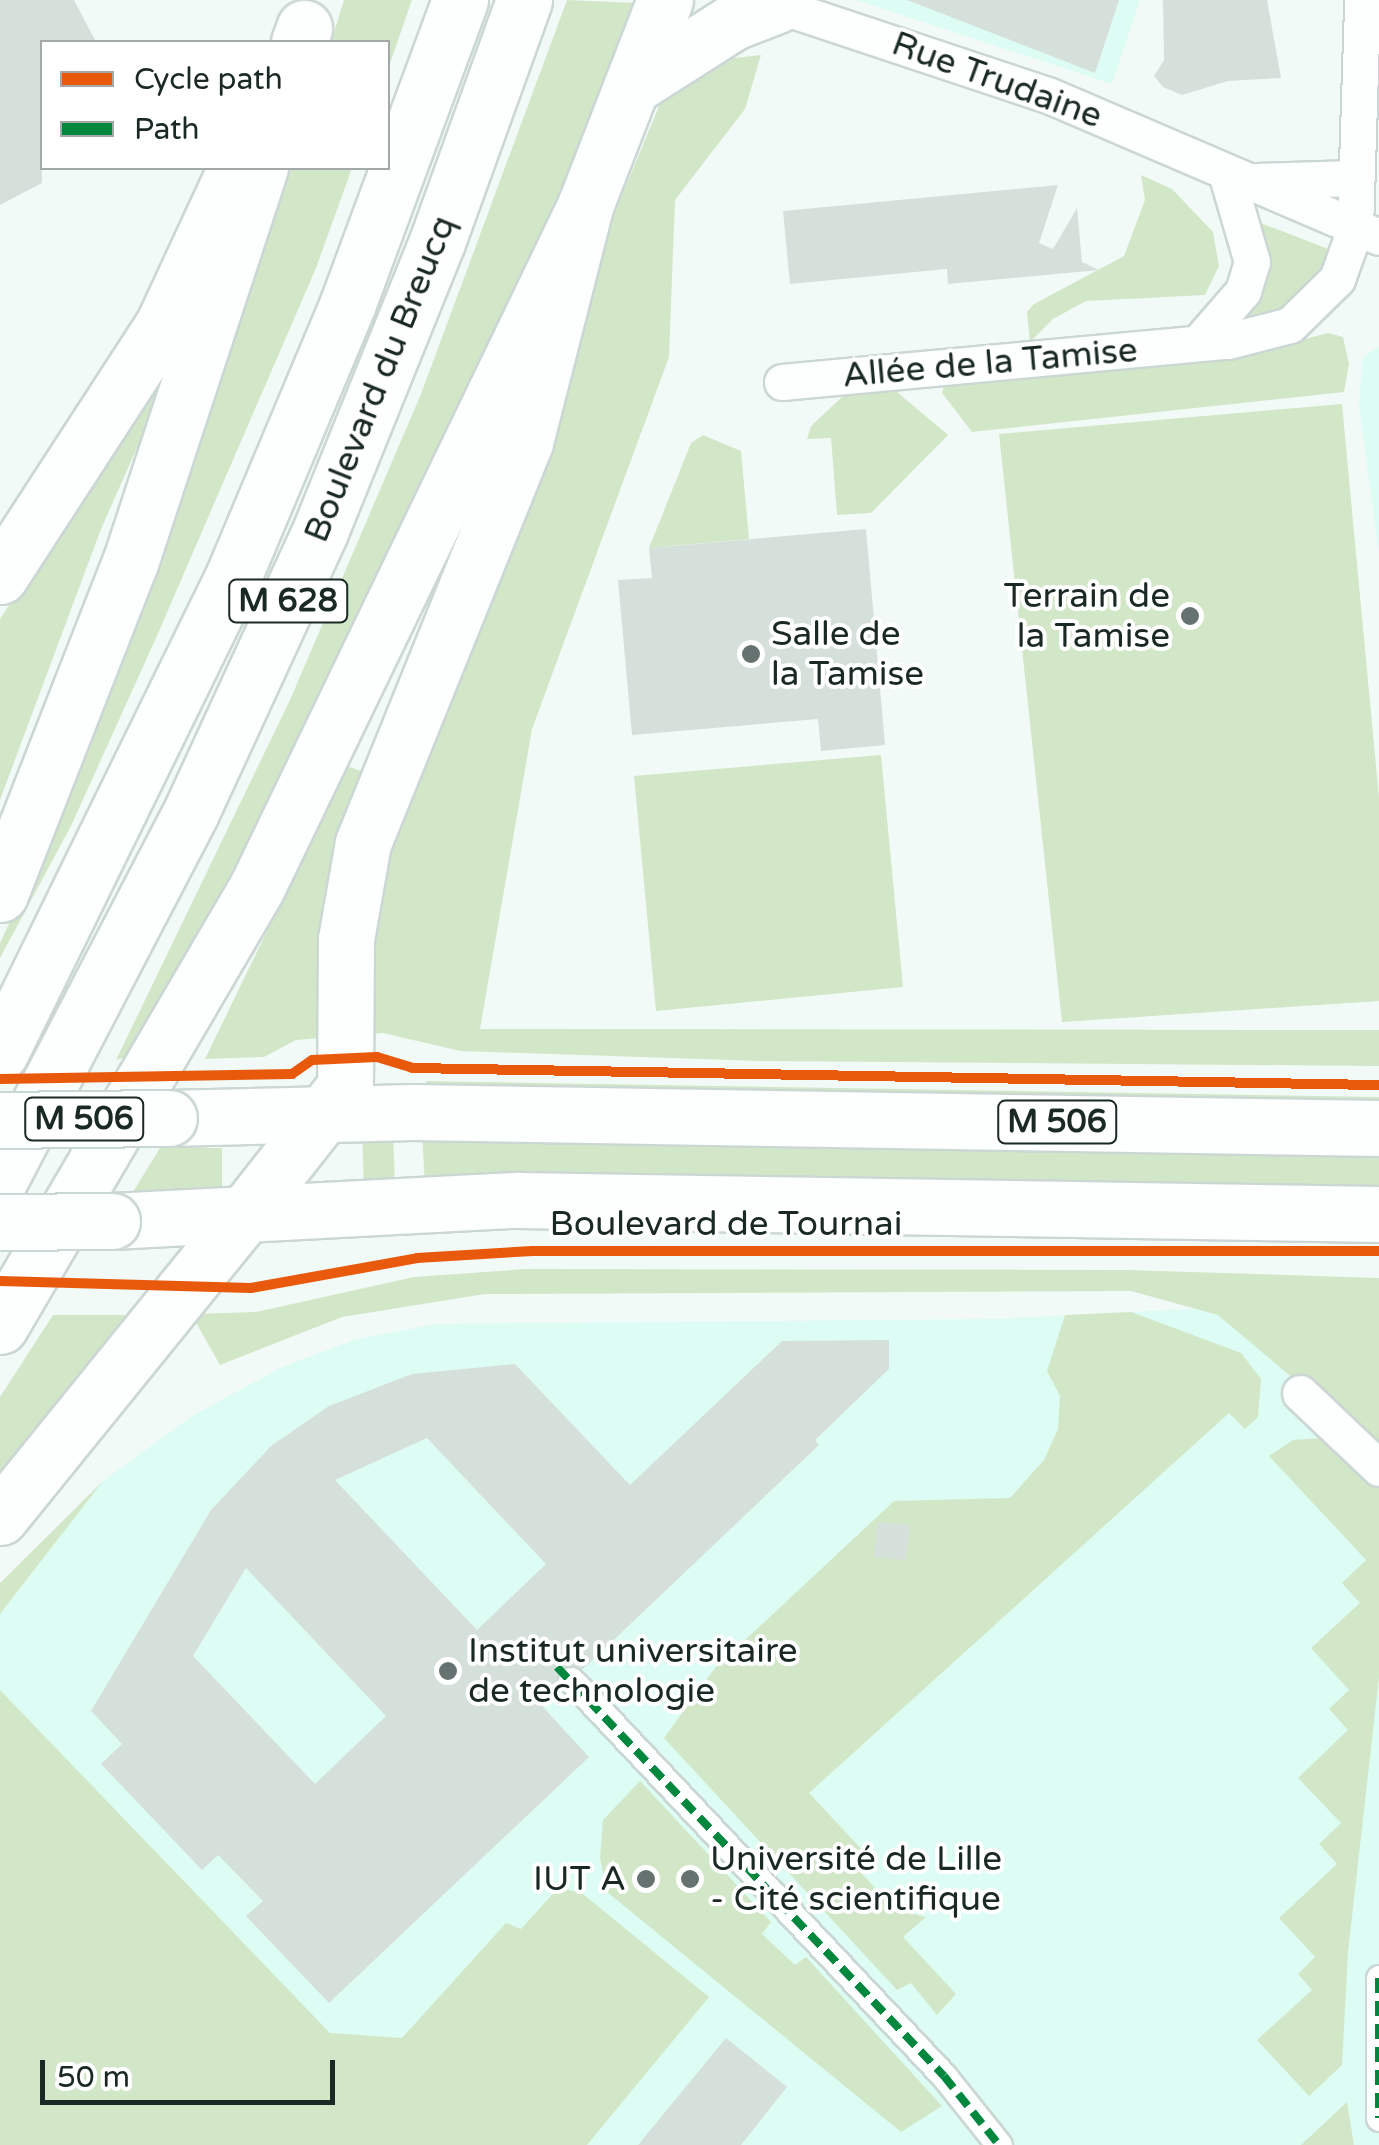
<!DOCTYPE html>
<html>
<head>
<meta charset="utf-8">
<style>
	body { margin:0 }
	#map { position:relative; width:1379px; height:2145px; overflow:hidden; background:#f2faf8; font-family:"Varela Round",sans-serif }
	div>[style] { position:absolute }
	.built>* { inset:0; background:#ddfcf4 }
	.green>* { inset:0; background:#d2e7c7 }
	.building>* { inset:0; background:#d6e0db }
	.roads { filter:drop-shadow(2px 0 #cbd7d4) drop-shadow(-2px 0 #cbd7d4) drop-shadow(0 2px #cbd7d4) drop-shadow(0 -2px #cbd7d4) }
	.pedestrian>* { height:25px; margin:-12.5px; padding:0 12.5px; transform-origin:12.5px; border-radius:12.5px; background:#fdfefe }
	.minor>* { height:35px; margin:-17.5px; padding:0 17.5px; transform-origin:17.5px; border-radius:17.5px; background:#fdfefe }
	.primary>* { height:55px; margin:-27.5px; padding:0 27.5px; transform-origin:27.5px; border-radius:27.5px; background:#fdfefe }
	.trunk>* { height:55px; margin:-27.5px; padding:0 27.5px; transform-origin:27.5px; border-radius:27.5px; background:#fdfefe }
	.bridges { filter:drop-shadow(2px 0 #cbd7d4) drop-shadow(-2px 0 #cbd7d4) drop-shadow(0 2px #cbd7d4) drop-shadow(0 -2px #cbd7d4) }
	.primary-bridge>* { height:55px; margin:-27.5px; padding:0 27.5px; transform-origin:27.5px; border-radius:27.5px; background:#fdfefe }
	.quiet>* { height:8px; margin-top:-4px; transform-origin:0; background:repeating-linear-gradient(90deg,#00873e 0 15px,transparent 0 23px) }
	.cycleway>* { height:10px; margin:-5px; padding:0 5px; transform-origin:5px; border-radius:5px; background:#e8590c }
	.dots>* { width:28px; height:28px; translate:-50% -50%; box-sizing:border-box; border:5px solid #fff; border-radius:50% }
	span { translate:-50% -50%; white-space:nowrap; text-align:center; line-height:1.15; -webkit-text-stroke:8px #fff; paint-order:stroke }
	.shield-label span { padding:2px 8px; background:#fff; border:2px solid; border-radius:8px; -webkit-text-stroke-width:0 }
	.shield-label { font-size:32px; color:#1a2925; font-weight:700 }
	.street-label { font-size:35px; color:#1a2925 }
	.poi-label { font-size:35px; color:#1a2925 }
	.right { translate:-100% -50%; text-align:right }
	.left { translate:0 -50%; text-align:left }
	.legend { position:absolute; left:40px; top:40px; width:350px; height:130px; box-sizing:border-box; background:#fff; border:2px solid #a3a9a8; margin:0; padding:12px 18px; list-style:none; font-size:30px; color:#1a2925 }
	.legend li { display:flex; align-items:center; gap:20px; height:50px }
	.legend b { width:50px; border:2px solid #a3a9a8 }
	.scale { position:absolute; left:40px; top:2060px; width:295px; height:45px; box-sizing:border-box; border:5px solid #1a2925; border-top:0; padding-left:12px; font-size:30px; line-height:35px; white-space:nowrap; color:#1a2925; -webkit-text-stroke:8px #fff; paint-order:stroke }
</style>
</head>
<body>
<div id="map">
	<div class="built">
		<div style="clip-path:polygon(856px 0,1140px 0,1112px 84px)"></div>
		<div style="clip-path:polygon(1379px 347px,1379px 555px,1359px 405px,1363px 357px)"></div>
		<div style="clip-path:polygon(1379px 1299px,1379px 2145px,0 2145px,0 1614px,103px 1481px,192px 1416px,282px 1367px,354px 1340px,436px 1324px,995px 1319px)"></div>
	</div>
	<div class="green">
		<div style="clip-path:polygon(344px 0,412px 0,388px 69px,388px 42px,331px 42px)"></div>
		<div style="clip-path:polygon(567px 0,637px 3px,516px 304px,265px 811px,131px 1055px,116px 1060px,290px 700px,421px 394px)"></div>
		<div style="clip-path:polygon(761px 55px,745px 109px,675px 200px,669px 357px,532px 729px,480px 1029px,1379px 1030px,1379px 1066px,759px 1061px,460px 1051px,383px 1033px,296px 1040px,264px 1057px,205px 1059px,347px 766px,402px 786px,578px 301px,662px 99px,708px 61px)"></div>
		<div style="clip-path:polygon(290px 168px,352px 168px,316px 268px,156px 638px,71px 826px,0 958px,0 943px,75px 781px,141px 606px)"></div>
		<div style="clip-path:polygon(1141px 175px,1172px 189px,1213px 232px,1219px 266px,1205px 295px,1086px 301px,1053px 319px,1030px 342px,1027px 312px,1034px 304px,1124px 256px,1145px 200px)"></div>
		<div style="clip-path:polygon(1258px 222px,1336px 252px,1290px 311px,1248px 318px,1258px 298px)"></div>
		<div style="clip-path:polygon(1328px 333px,1343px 337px,1349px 364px,1344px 392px,972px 432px,942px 393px,945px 381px,1258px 351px)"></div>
		<div style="clip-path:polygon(160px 378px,164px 387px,101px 529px,0 800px,0 619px)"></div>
		<div style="clip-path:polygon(890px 386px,948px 435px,871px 513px,837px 515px,831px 438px,807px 439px,811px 426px,844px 395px)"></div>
		<div style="clip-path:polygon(1342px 404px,1379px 798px,1379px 1001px,1062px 1022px,999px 434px)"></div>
		<div style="clip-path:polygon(703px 435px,741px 451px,749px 539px,649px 548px,691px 443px)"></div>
		<div style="clip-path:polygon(881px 755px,903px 987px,656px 1011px,634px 776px)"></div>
		<div style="clip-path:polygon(426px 1081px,1379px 1097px,1379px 1107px,427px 1093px)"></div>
		<div style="clip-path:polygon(393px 1128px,395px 1188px,364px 1189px,362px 1129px)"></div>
		<div style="clip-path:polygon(422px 1130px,1379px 1145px,1379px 1195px,425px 1187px)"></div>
		<div style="clip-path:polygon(160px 1148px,222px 1148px,222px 1192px,133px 1192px)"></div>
		<div style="clip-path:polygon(526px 1269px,1127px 1270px,1379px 1278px,1379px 1451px,1218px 1315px,1131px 1291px,485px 1294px,342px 1317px,220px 1365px,191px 1314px,256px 1312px,414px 1277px)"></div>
		<div style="clip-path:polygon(1131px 1312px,1241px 1353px,1261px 1379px,1258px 1417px,1245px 1429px,1229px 1413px,809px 1793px,867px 1855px,861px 1873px,895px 1909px,926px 1917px,903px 1937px,956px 1994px,937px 2015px,911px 1983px,897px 1990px,664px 1738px,715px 1668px,894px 1501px,1010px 1498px,1044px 1460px,1058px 1429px,1060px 1396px,1047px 1371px,1065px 1315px)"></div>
		<div style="clip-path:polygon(53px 1315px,127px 1315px,119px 1341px,0 1487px,0 1397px)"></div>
		<div style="clip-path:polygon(1323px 1438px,1379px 1483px,1379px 1677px,1348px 1952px,1342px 2065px,1309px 2096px,1257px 2040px,1312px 1990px,1298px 1974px,1315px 1957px,1279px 1918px,1337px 1864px,1319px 1844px,1341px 1823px,1298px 1778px,1348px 1730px,1329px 1709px,1349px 1690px,1311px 1648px,1360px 1603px,1342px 1583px,1366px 1560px,1269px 1456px,1293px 1440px)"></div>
		<div style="clip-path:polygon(103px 1481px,0 1614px,0 1583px)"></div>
		<div style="clip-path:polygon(0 1690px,330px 2033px,402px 2038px,506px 1923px,521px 1929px,559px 1887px,583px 1894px,709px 1997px,587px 2145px,0 2145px)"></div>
		<div style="clip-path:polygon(640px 1781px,771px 1922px,762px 1934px,795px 1965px,806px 1957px,942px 2106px,901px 2132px,607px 1892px,600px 1858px,603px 1820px)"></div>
		<div style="clip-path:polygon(1347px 2102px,1354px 2145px,1301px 2145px)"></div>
	</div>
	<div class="building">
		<div style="clip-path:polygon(0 0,74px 0,96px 42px,42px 42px,42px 183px,0 205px)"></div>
		<div style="clip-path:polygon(907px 0,1119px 0,1095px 73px)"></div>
		<div style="clip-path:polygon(1163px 0,1267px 0,1281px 78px,1228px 81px,1182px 95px,1163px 87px,1154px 76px,1164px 60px)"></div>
		<div style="clip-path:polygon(1058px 185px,1039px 243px,1053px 249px,1077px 208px,1082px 262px,1099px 270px,948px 284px,947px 269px,790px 284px,783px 211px)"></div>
		<div style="clip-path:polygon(866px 529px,885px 745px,821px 751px,818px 719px,632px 735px,618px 580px,652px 578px,649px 548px)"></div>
		<div style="clip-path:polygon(evenodd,889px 1340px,889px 1369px,815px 1440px,819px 1445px,583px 1669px,559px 1669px,559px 1691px,543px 1707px,589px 1757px,329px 2003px,246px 1916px,263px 1901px,218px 1855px,202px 1870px,101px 1764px,122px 1744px,91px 1711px,211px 1510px,271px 1446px,329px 1406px,412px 1374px,515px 1364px,630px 1485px,782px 1341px,889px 1340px,427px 1438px,546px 1564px,477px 1630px,335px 1480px,427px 1438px,889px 1340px,246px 1568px,386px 1716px,315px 1784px,193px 1656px,246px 1568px)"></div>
		<div style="clip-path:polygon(877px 1522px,910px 1525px,906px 1560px,874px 1557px)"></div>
		<div style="clip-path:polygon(726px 2038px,787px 2087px,741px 2145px,638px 2145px)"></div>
	</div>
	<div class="roads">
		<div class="pedestrian">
			<div style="left:571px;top:1680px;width:544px;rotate:46.71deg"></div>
			<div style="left:944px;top:2076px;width:88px;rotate:51.4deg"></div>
			<div style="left:1379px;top:1978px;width:140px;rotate:90deg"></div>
		</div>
		<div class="minor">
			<div style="left:762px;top:0;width:301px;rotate:18.4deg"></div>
			<div style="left:1048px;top:95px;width:360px;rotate:23.2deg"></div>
			<div style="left:1256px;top:181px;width:98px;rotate:-1.8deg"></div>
			<div style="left:1198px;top:343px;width:69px;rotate:-49.1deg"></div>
			<div style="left:1243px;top:291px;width:30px;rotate:-73deg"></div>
			<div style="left:1252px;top:262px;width:90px;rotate:-106.2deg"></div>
			<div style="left:782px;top:382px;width:448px;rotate:-5.3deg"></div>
			<div style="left:1228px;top:341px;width:64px;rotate:-14.5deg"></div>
			<div style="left:1290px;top:325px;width:66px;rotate:-44.4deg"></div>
			<div style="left:1337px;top:279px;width:53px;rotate:-70.2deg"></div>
			<div style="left:1355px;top:229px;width:229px;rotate:-88.2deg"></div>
			<div style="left:1300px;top:1393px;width:109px;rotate:43.5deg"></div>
		</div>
		<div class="primary">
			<div style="left:631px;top:87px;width:121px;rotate:-32.5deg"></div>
			<div style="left:733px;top:22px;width:47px;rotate:-21.1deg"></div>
			<div style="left:0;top:576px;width:299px;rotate:-57deg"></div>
			<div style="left:163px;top:325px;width:173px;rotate:-65.1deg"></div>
			<div style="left:169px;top:1118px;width:244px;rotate:-1.4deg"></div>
			<div style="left:413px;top:1112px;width:966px;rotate:0.95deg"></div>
			<div style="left:241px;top:1219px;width:168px;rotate:-51.8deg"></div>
			<div style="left:345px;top:1087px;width:148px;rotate:-89.6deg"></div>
			<div style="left:346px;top:939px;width:97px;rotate:-80deg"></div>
			<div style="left:363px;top:843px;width:432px;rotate:-68deg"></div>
			<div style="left:525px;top:442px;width:244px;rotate:-75.7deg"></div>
			<div style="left:585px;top:206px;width:221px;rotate:-68.8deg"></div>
			<div style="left:112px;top:1221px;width:408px;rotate:-3deg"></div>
			<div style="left:519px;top:1200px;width:860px;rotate:0.93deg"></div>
		</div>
		<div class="trunk">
			<div style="left:299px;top:42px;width:15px;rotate:-70deg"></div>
			<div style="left:0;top:894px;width:356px;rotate:-68.6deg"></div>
			<div style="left:130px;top:563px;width:416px;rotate:-71.8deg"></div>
			<div style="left:0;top:1053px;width:530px;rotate:-63.92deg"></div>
			<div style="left:233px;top:577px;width:297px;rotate:-67.2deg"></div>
			<div style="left:348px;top:303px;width:323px;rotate:-69.7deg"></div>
			<div style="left:0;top:1179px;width:414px;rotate:-62.5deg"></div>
			<div style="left:191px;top:812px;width:311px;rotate:-65.3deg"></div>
			<div style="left:321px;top:529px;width:310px;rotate:-68deg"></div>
			<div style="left:437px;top:242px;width:257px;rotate:-70.2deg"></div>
			<div style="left:0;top:1326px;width:509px;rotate:-59.65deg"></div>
			<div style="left:257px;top:887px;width:756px;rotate:-64.28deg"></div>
			<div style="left:0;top:1517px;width:383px;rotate:-51deg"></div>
		</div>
	</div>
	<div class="bridges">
		<div class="primary-bridge">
			<div style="left:0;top:1120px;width:169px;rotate:-0.7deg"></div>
			<div style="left:0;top:1222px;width:112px;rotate:-0.5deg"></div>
		</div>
	</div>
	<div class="quiet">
		<div style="left:557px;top:1667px;width:563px;rotate:46.58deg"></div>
		<div style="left:944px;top:2076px;width:88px;rotate:51.4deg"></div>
		<div style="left:1379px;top:1978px;width:140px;rotate:90deg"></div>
	</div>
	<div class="cycleway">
		<div style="left:0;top:1079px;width:292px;rotate:-1deg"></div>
		<div style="left:292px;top:1074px;width:24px;rotate:-35deg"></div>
		<div style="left:312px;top:1060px;width:65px;rotate:-2.6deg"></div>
		<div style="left:377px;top:1057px;width:37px;rotate:17deg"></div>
		<div style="left:412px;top:1068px;width:967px;rotate:1.01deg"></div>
		<div style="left:0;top:1281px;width:251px;rotate:1.6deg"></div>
		<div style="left:251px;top:1288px;width:169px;rotate:-10.2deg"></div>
		<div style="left:417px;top:1258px;width:116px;rotate:-3.5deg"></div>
		<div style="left:533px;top:1251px;width:846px"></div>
	</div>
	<div class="dots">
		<div style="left:1190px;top:616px;background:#66726f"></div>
		<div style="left:751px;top:654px;background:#66726f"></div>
		<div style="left:448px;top:1671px;background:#66726f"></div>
		<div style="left:646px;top:1879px;background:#66726f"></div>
		<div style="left:690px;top:1879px;background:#66726f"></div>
	</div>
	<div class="shield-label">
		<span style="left:288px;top:601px">M 628</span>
		<span style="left:84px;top:1119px">M 506</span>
		<span style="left:1057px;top:1122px">M 506</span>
	</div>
	<div class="street-label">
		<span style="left:997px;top:80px;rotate:20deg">Rue Trudaine</span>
		<span style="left:990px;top:363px;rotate:-5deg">Allée de la Tamise</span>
		<span style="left:380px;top:379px;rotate:-68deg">Boulevard du Breucq</span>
		<span style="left:726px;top:1224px">Boulevard de Tournai</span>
	</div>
	<div class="poi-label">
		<span class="right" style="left:1170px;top:616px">Terrain de<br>la Tamise</span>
		<span class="left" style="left:771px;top:654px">Salle de<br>la Tamise</span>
		<span class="left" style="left:468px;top:1671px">Institut universitaire<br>de technologie</span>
		<span class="left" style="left:710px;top:1879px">Université de Lille<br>‐ Cité scientifique</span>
		<span class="right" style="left:626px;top:1879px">IUT A</span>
	</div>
	<ul class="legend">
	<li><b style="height:12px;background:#e8590c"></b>Cycle path</li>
	<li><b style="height:12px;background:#00873e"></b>Path</li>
	</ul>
	<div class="scale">50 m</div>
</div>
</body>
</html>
